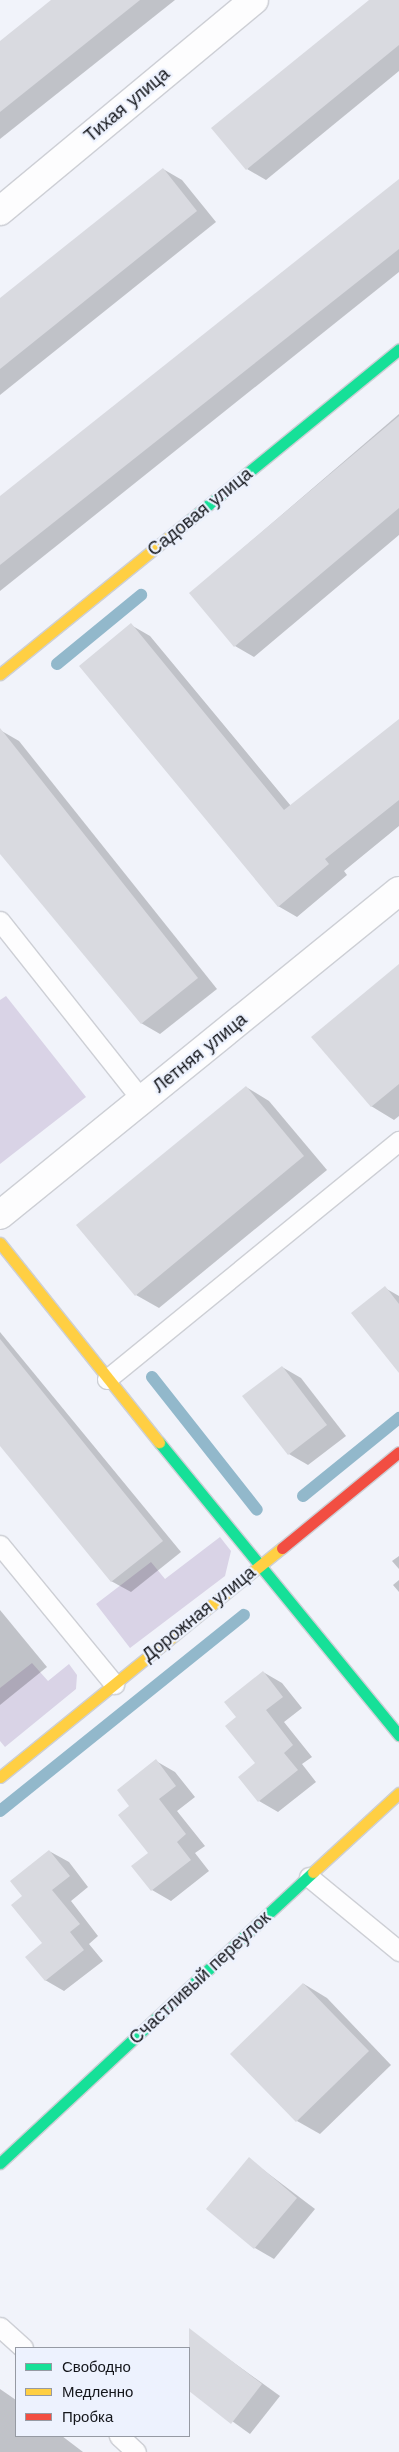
<!DOCTYPE html>
<html>
<head>
<meta charset="utf-8">
<style>
	body { margin:0 }
	#map { position:relative; width:399px; height:2452px; overflow:hidden; background:#f1f3fa; font-family:"Work Sans",sans-serif }
	div>[style] { position:absolute }
	.green>* { inset:0; background:#d9d3e6 }
	.shadow>* { inset:0; background:#0003 }
	.stream>* { height:12px; margin:-6px; padding:0 6px; transform-origin:6px; border-radius:6px; background:#92b8cb }
	.building>* { inset:0; background:#d9dae0 }
	.roads { filter:drop-shadow(1px 0 #cdcfd5) drop-shadow(-1px 0 #cdcfd5) drop-shadow(0 1px #cdcfd5) drop-shadow(0 -1px #cdcfd5) }
	.lane>* { height:19px; margin:-9.5px; padding:0 9.5px; transform-origin:9.5px; border-radius:9.5px; background:#fdfdfe }
	.street>* { height:28px; margin:-14px; padding:0 14px; transform-origin:14px; border-radius:14px; background:#fdfdfe }
	.fast>* { height:11px; margin:-5.5px; padding:0 5.5px; transform-origin:5.5px; border-radius:5.5px; background:#16e098 }
	.slow>* { height:11px; margin:-5.5px; padding:0 5.5px; transform-origin:5.5px; border-radius:5.5px; background:#ffcf43 }
	.jam>* { height:11px; margin:-5.5px; padding:0 5.5px; transform-origin:5.5px; border-radius:5.5px; background:#f24e42 }
	span { translate:-50% -50%; white-space:nowrap; text-align:center; line-height:1.15; -webkit-text-stroke:4.5px #edf2fe; paint-order:stroke }
	.street-label { font-size:18px; color:#14161b }
	.legend { position:absolute; left:15px; top:2347px; width:175px; height:90px; box-sizing:border-box; background:#edf2fe; border:1px solid #969aa3; margin:0; padding:6px 9px; list-style:none; font-size:15px; color:#14161b }
	.legend li { display:flex; align-items:center; gap:10px; height:25px }
	.legend b { width:25px; border:1px solid #969aa3 }
</style>
</head>
<body>
<div id="map">
	<div class="green">
		<div style="clip-path:polygon(6px 996px,86px 1097px,0 1164px,0 1000px)"></div>
		<div style="clip-path:polygon(220px 1537px,231px 1551px,225px 1576px,130px 1648px,96px 1604px,151px 1562px,165px 1579px)"></div>
		<div style="clip-path:polygon(32px 1663px,48px 1681px,69px 1664px,77px 1675px,76px 1689px,5px 1747px,0 1741px,0 1688px)"></div>
	</div>
	<div class="shadow">
		<div style="clip-path:polygon(63px 0,175px 0,0 139px,0 43px)"></div>
		<div style="clip-path:polygon(371px 0,399px 0,399px 71px,266px 180px,247px 169px)"></div>
		<div style="clip-path:polygon(163px 169px,182px 180px,216px 222px,0 395px,0 302px)"></div>
		<div style="clip-path:polygon(399px 181px,399px 272px,0 591px,0 500px)"></div>
		<div style="clip-path:polygon(399px 414px,399px 535px,254px 657px,235px 646px,191px 593px)"></div>
		<div style="clip-path:polygon(131px 625px,150px 636px,291px 806px,399px 720px,399px 826px,344px 871px,347px 875px,297px 917px,278px 906px)"></div>
		<div style="clip-path:polygon(0 730px,19px 741px,217px 989px,160px 1034px,141px 1023px,0 852px)"></div>
		<div style="clip-path:polygon(399px 966px,399px 1116px,394px 1120px,371px 1106px)"></div>
		<div style="clip-path:polygon(246px 1087px,269px 1101px,327px 1170px,159px 1308px,136px 1295px)"></div>
		<div style="clip-path:polygon(385px 1288px,399px 1296px,399px 1368px)"></div>
		<div style="clip-path:polygon(0 1332px,181px 1552px,131px 1592px,111px 1581px,0 1444px)"></div>
		<div style="clip-path:polygon(282px 1367px,301px 1378px,346px 1436px,308px 1465px,289px 1454px)"></div>
		<div style="clip-path:polygon(399px 1556px,399px 1569px,392px 1561px)"></div>
		<div style="clip-path:polygon(399px 1580px,399px 1592px,393px 1585px)"></div>
		<div style="clip-path:polygon(0 1610px,47px 1667px,0 1705px)"></div>
		<div style="clip-path:polygon(263px 1672px,282px 1683px,302px 1708px,284px 1722px,312px 1757px,302px 1764px,316px 1782px,278px 1812px,259px 1801px,257px 1764px,238px 1717px)"></div>
		<div style="clip-path:polygon(156px 1761px,175px 1772px,195px 1797px,177px 1811px,205px 1846px,195px 1853px,209px 1871px,171px 1901px,152px 1890px,150px 1853px,130px 1806px)"></div>
		<div style="clip-path:polygon(49px 1851px,69px 1862px,88px 1887px,71px 1901px,98px 1936px,89px 1944px,103px 1961px,64px 1991px,45px 1980px,44px 1943px,24px 1896px)"></div>
		<div style="clip-path:polygon(304px 1984px,327px 1998px,391px 2065px,320px 2134px,297px 2121px)"></div>
		<div style="clip-path:polygon(249px 2159px,315px 2209px,274px 2259px,255px 2248px)"></div>
		<div style="clip-path:polygon(198px 2337px,280px 2396px,250px 2434px,189px 2390px,189px 2349px)"></div>
		<div style="clip-path:polygon(0 2389px,16px 2400px,16px 2436px,62px 2436px,83px 2452px,0 2452px)"></div>
	</div>
	<div class="stream">
		<div style="left:57px;top:664px;width:109px;rotate:-39.4deg"></div>
		<div style="left:152px;top:1377px;width:169px;rotate:51.7deg"></div>
		<div style="left:303px;top:1496px;width:124px;rotate:-39.1deg"></div>
		<div style="left:0;top:1811px;width:313px;rotate:-38.8deg"></div>
	</div>
	<div class="building">
		<div style="clip-path:polygon(51px 0,140px 0,0 112px,0 41px)"></div>
		<div style="clip-path:polygon(369px 0,399px 0,399px 45px,246px 170px,211px 128px)"></div>
		<div style="clip-path:polygon(163px 168px,197px 211px,0 369px,0 298px)"></div>
		<div style="clip-path:polygon(399px 179px,399px 249px,0 565px,0 496px)"></div>
		<div style="clip-path:polygon(399px 416px,399px 508px,234px 647px,189px 593px)"></div>
		<div style="clip-path:polygon(131px 623px,284px 810px,399px 719px,399px 800px,325px 859px,329px 864px,278px 907px,79px 666px)"></div>
		<div style="clip-path:polygon(0 728px,198px 978px,141px 1024px,0 854px)"></div>
		<div style="clip-path:polygon(399px 964px,399px 1084px,371px 1107px,311px 1037px)"></div>
		<div style="clip-path:polygon(246px 1086px,304px 1156px,135px 1296px,76px 1225px)"></div>
		<div style="clip-path:polygon(385px 1286px,399px 1304px,399px 1373px,351px 1313px)"></div>
		<div style="clip-path:polygon(0 1339px,163px 1541px,111px 1582px,0 1446px)"></div>
		<div style="clip-path:polygon(282px 1366px,327px 1425px,288px 1455px,242px 1396px)"></div>
		<div style="clip-path:polygon(263px 1671px,283px 1697px,266px 1710px,293px 1745px,284px 1753px,298px 1770px,258px 1802px,238px 1777px,255px 1763px,225px 1726px,236px 1717px,224px 1702px)"></div>
		<div style="clip-path:polygon(156px 1759px,176px 1786px,159px 1799px,186px 1834px,177px 1842px,191px 1860px,151px 1891px,131px 1866px,148px 1853px,118px 1815px,129px 1806px,117px 1790px)"></div>
		<div style="clip-path:polygon(49px 1850px,70px 1876px,52px 1890px,80px 1924px,70px 1932px,84px 1950px,45px 1981px,25px 1957px,42px 1943px,11px 1905px,22px 1896px,10px 1881px)"></div>
		<div style="clip-path:polygon(303px 1983px,369px 2051px,296px 2122px,230px 2054px)"></div>
		<div style="clip-path:polygon(249px 2157px,297px 2198px,254px 2249px,206px 2209px)"></div>
		<div style="clip-path:polygon(189px 2328px,262px 2384px,231px 2424px,189px 2391px)"></div>
	</div>
	<div class="roads">
		<div class="lane">
			<div style="left:0;top:921px;width:228px;rotate:51.6deg"></div>
			<div style="left:107px;top:1379px;width:377px;rotate:-39.2deg"></div>
			<div style="left:0;top:1545px;width:180px;rotate:50.6deg"></div>
			<div style="left:309px;top:1877px;width:117px;rotate:39.4deg"></div>
			<div style="left:0;top:2327px;width:31px;rotate:42deg"></div>
			<div style="left:119px;top:2436px;width:23px;rotate:43deg"></div>
		</div>
		<div class="street">
			<div style="left:0;top:211px;width:330px;rotate:-39.7deg"></div>
			<div style="left:0;top:1215px;width:514px;rotate:-39.08deg"></div>
		</div>
		<div class="fast">
			<div style="left:186px;top:523px;width:275px;rotate:-39.2deg"></div>
			<div style="left:159px;top:1442px;width:379px;rotate:50.7deg"></div>
			<div style="left:0;top:2163px;width:427px;rotate:-42.9deg"></div>
		</div>
		<div class="slow">
			<div style="left:0;top:674px;width:240px;rotate:-39.1deg"></div>
			<div style="left:0;top:1243px;width:255px;rotate:51.4deg"></div>
			<div style="left:0;top:1777px;width:363px;rotate:-39.1deg"></div>
			<div style="left:313px;top:1872px;width:117px;rotate:-42.6deg"></div>
		</div>
		<div class="jam">
			<div style="left:282px;top:1548px;width:151px;rotate:-39.4deg"></div>
		</div>
	</div>
	<div class="street-label">
		<span style="left:127px;top:105px;rotate:-40deg">Тихая улица</span>
		<span style="left:200px;top:512px;rotate:-39deg">Садовая улица</span>
		<span style="left:200px;top:1053px;rotate:-39deg">Летняя улица</span>
		<span style="left:199px;top:1614px;rotate:-39deg">Дорожная улица</span>
		<span style="left:200px;top:1978px;rotate:-43deg">Счастливый переулок</span>
	</div>
	<ul class="legend">
	<li><b style="height:6px;background:#16e098"></b>Свободно</li>
	<li><b style="height:6px;background:#ffcf43"></b>Медленно</li>
	<li><b style="height:6px;background:#f24e42"></b>Пробка</li>
	</ul>
</div>
</body>
</html>
